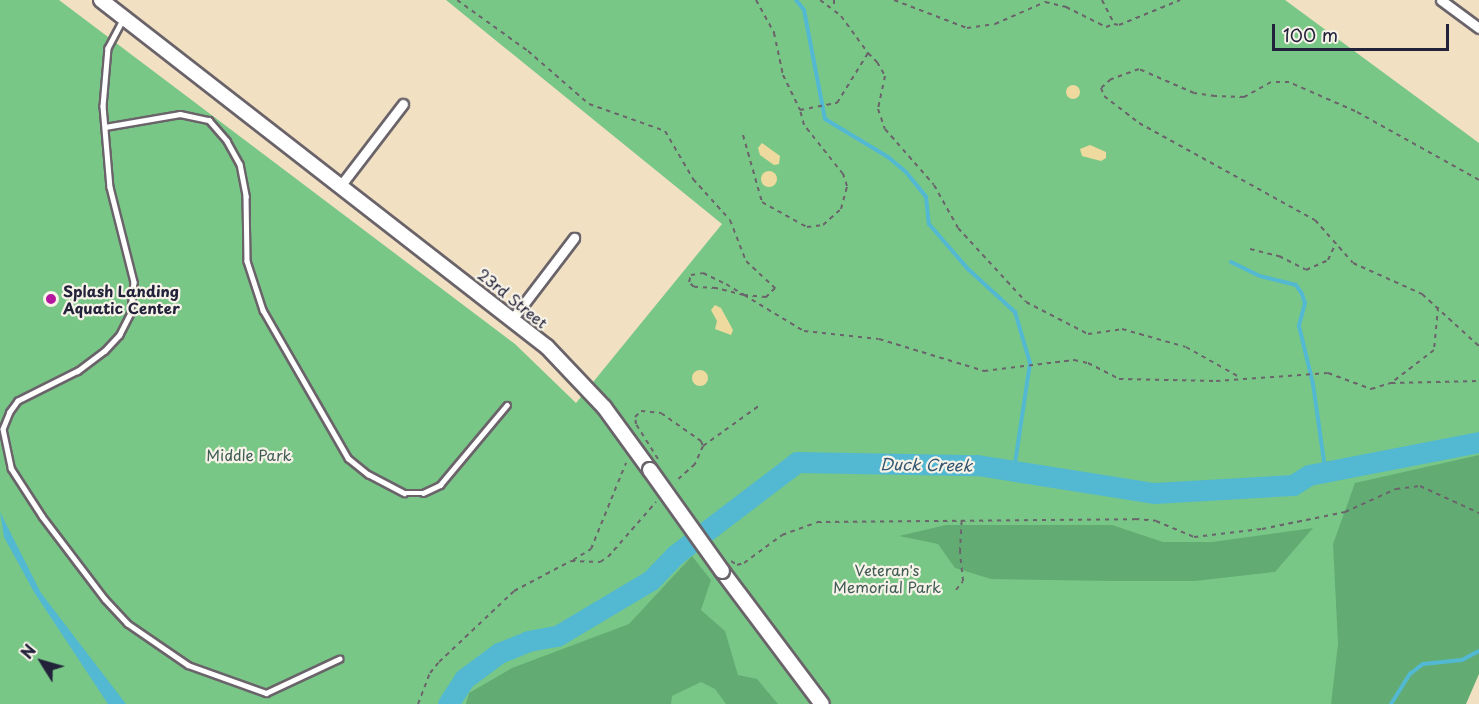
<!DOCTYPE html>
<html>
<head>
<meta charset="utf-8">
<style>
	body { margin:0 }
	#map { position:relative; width:1479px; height:704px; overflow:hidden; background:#f1e0c2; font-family:"Playpen Sans",sans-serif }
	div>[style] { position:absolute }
	.green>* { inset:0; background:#79c787 }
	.forest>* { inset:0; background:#62ac74 }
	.sand>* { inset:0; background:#eeda9e }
	.round { border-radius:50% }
	.water>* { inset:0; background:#53b8d1 }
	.stream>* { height:4px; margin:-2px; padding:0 2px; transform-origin:2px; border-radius:2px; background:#53b8d1 }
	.river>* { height:21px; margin:-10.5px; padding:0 10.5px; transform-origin:10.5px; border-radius:10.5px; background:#53b8d1 }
	.path>* { height:2px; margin-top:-1px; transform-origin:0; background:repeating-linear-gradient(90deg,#6a646a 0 4.5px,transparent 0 9px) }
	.roads { filter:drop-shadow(2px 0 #6a646a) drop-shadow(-2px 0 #6a646a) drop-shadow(0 2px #6a646a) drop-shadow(0 -2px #6a646a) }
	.lane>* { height:4.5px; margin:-2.25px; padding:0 2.25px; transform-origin:2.25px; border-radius:2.25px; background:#fff }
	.street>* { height:9px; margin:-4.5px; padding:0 4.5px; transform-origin:4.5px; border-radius:4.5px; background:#fff }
	.secondary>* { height:14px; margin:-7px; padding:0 7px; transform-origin:7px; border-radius:7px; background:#fff }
	.bridges { filter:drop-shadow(2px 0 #6a646a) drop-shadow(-2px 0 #6a646a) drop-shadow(0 2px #6a646a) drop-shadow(0 -2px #6a646a) }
	.secondary-bridge>* { height:14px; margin:-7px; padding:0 7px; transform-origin:7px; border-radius:7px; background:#fff }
	.dots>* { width:16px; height:16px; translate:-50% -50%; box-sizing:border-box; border:3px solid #f7f3e8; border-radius:50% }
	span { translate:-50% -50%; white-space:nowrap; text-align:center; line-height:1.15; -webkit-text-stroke:4.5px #f7f3e8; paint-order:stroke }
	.poi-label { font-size:15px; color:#22223b; font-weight:700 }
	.left { translate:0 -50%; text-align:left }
	.street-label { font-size:15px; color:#22223b }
	.park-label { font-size:15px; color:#405c56 }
	.water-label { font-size:16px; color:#335670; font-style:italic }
	.north { position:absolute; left:12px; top:632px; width:60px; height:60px; -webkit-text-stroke:4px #f7f3e8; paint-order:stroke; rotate:307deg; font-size:16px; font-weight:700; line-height:24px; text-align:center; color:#22223b }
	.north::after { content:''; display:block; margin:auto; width:21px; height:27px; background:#22223b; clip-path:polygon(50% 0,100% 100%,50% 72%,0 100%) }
	.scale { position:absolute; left:1272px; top:24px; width:177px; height:27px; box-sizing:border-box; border:3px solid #22223b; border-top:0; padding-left:8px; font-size:18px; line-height:21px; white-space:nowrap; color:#22223b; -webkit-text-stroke:4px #f7f3e8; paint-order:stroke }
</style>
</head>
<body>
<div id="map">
	<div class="green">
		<div style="clip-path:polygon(0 0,59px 0,515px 344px,576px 403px,722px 224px,446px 0,1285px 0,1479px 143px,1479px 600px,1403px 704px,0 704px)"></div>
	</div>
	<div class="forest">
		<div style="clip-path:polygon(1479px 455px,1479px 674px,1466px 704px,1331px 704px,1338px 644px,1333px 544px,1355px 483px)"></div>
		<div style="clip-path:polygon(946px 525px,1112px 525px,1163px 542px,1212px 542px,1313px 528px,1275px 572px,1195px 581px,1111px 581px,991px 579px,955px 568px,938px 544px,899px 536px)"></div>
		<div style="clip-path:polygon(692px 556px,711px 580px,701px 610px,725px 631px,738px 675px,757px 679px,778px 704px,726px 704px,715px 689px,701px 682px,672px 696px,671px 704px,466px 704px,469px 693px,512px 668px,629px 624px)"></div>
	</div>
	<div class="sand">
		<div class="round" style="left:1066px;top:85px;width:14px;height:14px"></div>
		<div style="clip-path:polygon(762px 143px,780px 156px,779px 164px,774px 165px,760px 155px,758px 148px)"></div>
		<div style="clip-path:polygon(1090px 145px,1106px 152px,1106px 158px,1101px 161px,1082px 156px,1080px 149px)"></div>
		<div class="round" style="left:761px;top:171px;width:16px;height:16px"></div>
		<div style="clip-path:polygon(715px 305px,721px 308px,733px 330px,731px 335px,715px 329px,717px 321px,711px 310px)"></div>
		<div class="round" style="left:692px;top:370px;width:16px;height:16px"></div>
	</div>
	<div class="water">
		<div style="clip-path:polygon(0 512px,41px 593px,126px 704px,108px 704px,34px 592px,4px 537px)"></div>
	</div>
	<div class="stream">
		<div style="left:796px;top:0;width:13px;rotate:51deg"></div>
		<div style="left:804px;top:10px;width:111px;rotate:79.1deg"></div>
		<div style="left:825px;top:119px;width:74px;rotate:31.1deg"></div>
		<div style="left:888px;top:157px;width:23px;rotate:40deg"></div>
		<div style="left:906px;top:172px;width:32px;rotate:51deg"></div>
		<div style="left:926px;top:197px;width:27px;rotate:84deg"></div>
		<div style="left:929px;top:224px;width:60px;rotate:49.1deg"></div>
		<div style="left:968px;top:269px;width:64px;rotate:42.5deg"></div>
		<div style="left:1015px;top:312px;width:53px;rotate:73.6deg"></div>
		<div style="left:1030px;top:363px;width:108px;rotate:98.5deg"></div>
		<div style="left:1231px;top:262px;width:32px;rotate:26deg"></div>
		<div style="left:1260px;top:276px;width:37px;rotate:14deg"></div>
		<div style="left:1296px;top:285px;width:11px;rotate:56deg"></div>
		<div style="left:1302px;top:294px;width:9px;rotate:72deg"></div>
		<div style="left:1305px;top:303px;width:24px;rotate:105deg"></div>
		<div style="left:1299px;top:326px;width:60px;rotate:76.4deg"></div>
		<div style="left:1313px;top:384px;width:92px;rotate:81.9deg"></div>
		<div style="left:1391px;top:704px;width:36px;rotate:-58deg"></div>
		<div style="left:1410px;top:674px;width:16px;rotate:-38deg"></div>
		<div style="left:1423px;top:664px;width:39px;rotate:-6deg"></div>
		<div style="left:1462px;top:660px;width:19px;rotate:-28deg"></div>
	</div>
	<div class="river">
		<div style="left:448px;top:704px;width:30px;rotate:-57deg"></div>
		<div style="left:464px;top:679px;width:44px;rotate:-36.6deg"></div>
		<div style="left:499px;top:653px;width:31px;rotate:-22deg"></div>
		<div style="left:528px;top:641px;width:29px;rotate:-10deg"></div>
		<div style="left:557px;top:636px;width:109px;rotate:-30.8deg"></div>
		<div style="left:651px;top:580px;width:35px;rotate:-46deg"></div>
		<div style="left:675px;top:555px;width:153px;rotate:-37.3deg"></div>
		<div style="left:797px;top:462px;width:180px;rotate:1deg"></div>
		<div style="left:977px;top:465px;width:179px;rotate:9deg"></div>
		<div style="left:1154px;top:493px;width:139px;rotate:-3.3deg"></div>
		<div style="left:1293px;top:485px;width:19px;rotate:-32deg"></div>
		<div style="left:1309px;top:475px;width:173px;rotate:-11deg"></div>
	</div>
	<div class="path">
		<div style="left:457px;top:0;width:87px;rotate:35.7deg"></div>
		<div style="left:528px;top:51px;width:81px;rotate:41deg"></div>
		<div style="left:589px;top:104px;width:81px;rotate:19.6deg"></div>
		<div style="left:665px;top:131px;width:56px;rotate:59.7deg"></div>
		<div style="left:693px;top:179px;width:55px;rotate:47.9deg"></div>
		<div style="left:730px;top:220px;width:44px;rotate:68.7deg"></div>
		<div style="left:746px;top:261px;width:40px;rotate:43deg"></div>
		<div style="left:775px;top:288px;width:13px;rotate:135deg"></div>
		<div style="left:766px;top:297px;width:22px;rotate:-175deg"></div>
		<div style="left:744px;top:295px;width:29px;rotate:-166deg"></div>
		<div style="left:716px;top:288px;width:22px;rotate:-177deg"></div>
		<div style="left:694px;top:287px;width:7px;rotate:-135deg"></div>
		<div style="left:689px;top:282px;width:7px;rotate:-74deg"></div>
		<div style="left:691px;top:275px;width:12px;rotate:-9deg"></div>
		<div style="left:703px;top:273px;width:25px;rotate:26deg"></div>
		<div style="left:726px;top:284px;width:21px;rotate:31deg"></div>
		<div style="left:744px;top:295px;width:70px;rotate:31deg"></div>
		<div style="left:804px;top:331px;width:75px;rotate:6.1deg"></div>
		<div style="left:879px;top:339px;width:110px;rotate:16.9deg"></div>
		<div style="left:984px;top:371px;width:91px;rotate:-7deg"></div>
		<div style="left:1074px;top:360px;width:14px;rotate:12deg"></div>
		<div style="left:1088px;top:363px;width:35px;rotate:27deg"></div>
		<div style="left:1119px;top:379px;width:97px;rotate:1.2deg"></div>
		<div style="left:1216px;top:381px;width:112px;rotate:-4.1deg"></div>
		<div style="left:1328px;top:373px;width:46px;rotate:20.4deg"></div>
		<div style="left:1371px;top:389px;width:21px;rotate:-17deg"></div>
		<div style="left:756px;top:0;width:38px;rotate:61deg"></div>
		<div style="left:774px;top:33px;width:43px;rotate:77.9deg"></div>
		<div style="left:783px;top:75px;width:39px;rotate:64deg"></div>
		<div style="left:800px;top:110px;width:38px;rotate:-11deg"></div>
		<div style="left:837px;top:103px;width:59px;rotate:-58.2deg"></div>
		<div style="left:868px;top:53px;width:13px;rotate:45deg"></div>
		<div style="left:877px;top:62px;width:16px;rotate:60deg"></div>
		<div style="left:885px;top:76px;width:34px;rotate:102deg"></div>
		<div style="left:878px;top:109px;width:21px;rotate:71deg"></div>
		<div style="left:885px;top:129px;width:74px;rotate:48.8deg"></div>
		<div style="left:934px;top:185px;width:49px;rotate:60.8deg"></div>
		<div style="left:958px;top:228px;width:100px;rotate:47.4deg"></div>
		<div style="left:1026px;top:302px;width:70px;rotate:27.3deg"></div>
		<div style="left:1088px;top:334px;width:34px;rotate:-8deg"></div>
		<div style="left:1122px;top:329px;width:66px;rotate:15.7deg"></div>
		<div style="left:1186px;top:347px;width:63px;rotate:29.4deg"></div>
		<div style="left:820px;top:0;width:26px;rotate:37deg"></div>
		<div style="left:841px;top:16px;width:46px;rotate:53.9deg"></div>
		<div style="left:834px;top:0;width:9px;rotate:90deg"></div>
		<div style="left:894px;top:0;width:78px;rotate:21deg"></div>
		<div style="left:967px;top:28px;width:28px;rotate:-8deg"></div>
		<div style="left:995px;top:24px;width:55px;rotate:-23.7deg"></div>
		<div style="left:1045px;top:2px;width:22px;rotate:13deg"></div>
		<div style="left:1066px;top:7px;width:45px;rotate:26.6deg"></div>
		<div style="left:1106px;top:27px;width:9px;rotate:-21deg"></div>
		<div style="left:1102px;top:0;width:27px;rotate:63deg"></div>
		<div style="left:1114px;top:24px;width:5px;rotate:11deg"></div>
		<div style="left:1119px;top:25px;width:66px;rotate:-22.3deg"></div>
		<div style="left:743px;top:135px;width:70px;rotate:74.2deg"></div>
		<div style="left:762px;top:202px;width:51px;rotate:29.1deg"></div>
		<div style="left:807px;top:227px;width:16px;rotate:-7deg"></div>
		<div style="left:823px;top:225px;width:24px;rotate:-42deg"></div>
		<div style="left:841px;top:209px;width:24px;rotate:-75deg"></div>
		<div style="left:847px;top:186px;width:13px;rotate:-108deg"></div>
		<div style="left:843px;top:174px;width:63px;rotate:-128.5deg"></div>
		<div style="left:804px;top:125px;width:16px;rotate:-105deg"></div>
		<div style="left:1479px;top:180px;width:142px;rotate:-150.9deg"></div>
		<div style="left:1355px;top:111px;width:72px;rotate:-156.3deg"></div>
		<div style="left:1289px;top:82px;width:18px;rotate:180deg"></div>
		<div style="left:1271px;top:82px;width:31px;rotate:151deg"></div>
		<div style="left:1244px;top:97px;width:29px;rotate:-178deg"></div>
		<div style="left:1215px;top:96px;width:21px;rotate:-172deg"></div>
		<div style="left:1194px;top:93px;width:60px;rotate:-156.4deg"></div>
		<div style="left:1139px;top:69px;width:30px;rotate:160deg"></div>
		<div style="left:1111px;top:79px;width:13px;rotate:138deg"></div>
		<div style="left:1101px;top:88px;width:9px;rotate:69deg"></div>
		<div style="left:1104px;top:96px;width:44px;rotate:37.6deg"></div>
		<div style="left:1139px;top:123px;width:201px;rotate:28.9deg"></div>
		<div style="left:1315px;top:220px;width:57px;rotate:48.5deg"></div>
		<div style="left:1353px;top:263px;width:76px;rotate:24.2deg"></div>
		<div style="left:1422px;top:294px;width:77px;rotate:42.4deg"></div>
		<div style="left:1250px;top:249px;width:30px;rotate:14deg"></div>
		<div style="left:1279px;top:256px;width:30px;rotate:27deg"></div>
		<div style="left:1306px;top:270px;width:24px;rotate:-24deg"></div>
		<div style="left:1328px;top:260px;width:19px;rotate:-65deg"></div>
		<div style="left:1438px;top:307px;width:43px;rotate:95.3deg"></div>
		<div style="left:1434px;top:350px;width:54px;rotate:142.5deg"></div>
		<div style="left:1391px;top:383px;width:88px;rotate:-1.3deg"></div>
		<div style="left:703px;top:446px;width:70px;rotate:-35.7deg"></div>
		<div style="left:658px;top:459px;width:41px;rotate:-122.2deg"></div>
		<div style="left:636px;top:424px;width:7px;rotate:-98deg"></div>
		<div style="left:635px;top:417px;width:8px;rotate:-45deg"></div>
		<div style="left:641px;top:411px;width:20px;rotate:6deg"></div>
		<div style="left:661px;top:413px;width:49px;rotate:35deg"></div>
		<div style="left:701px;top:441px;width:5px;rotate:68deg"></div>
		<div style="left:703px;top:446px;width:20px;rotate:114deg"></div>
		<div style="left:695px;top:464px;width:27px;rotate:138deg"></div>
		<div style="left:573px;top:560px;width:21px;rotate:-31deg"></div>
		<div style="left:591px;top:549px;width:93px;rotate:-67.9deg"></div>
		<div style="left:731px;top:561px;width:7px;rotate:34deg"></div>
		<div style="left:737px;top:565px;width:7px;rotate:-16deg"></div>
		<div style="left:744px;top:563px;width:47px;rotate:-36.4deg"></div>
		<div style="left:782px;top:535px;width:37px;rotate:-20deg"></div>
		<div style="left:817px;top:522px;width:318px;rotate:-0.5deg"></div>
		<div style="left:1135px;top:519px;width:21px;rotate:5deg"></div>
		<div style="left:1156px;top:521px;width:41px;rotate:22.8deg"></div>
		<div style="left:1194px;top:537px;width:68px;rotate:-6.7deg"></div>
		<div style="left:1262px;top:529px;width:85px;rotate:-11.6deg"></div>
		<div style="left:1345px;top:512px;width:56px;rotate:-24.3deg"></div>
		<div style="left:1396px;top:489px;width:24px;rotate:-7deg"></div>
		<div style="left:1420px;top:486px;width:65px;rotate:24.6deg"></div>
		<div style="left:956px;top:590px;width:11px;rotate:-52deg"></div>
		<div style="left:963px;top:581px;width:29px;rotate:-96deg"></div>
		<div style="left:960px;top:552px;width:33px;rotate:-87deg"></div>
		<div style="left:418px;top:704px;width:33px;rotate:-69deg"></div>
		<div style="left:430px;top:673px;width:14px;rotate:-51deg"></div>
		<div style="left:439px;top:662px;width:103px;rotate:-43.4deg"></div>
		<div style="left:514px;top:591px;width:64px;rotate:-27.8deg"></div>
		<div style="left:571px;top:561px;width:29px;rotate:2deg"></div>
		<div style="left:600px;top:562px;width:9px;rotate:-32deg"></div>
		<div style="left:608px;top:557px;width:73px;rotate:-48.9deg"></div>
	</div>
	<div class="roads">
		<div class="lane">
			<div style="left:123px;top:20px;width:32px;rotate:118deg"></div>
			<div style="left:108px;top:48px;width:58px;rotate:94.9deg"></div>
			<div style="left:103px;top:106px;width:81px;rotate:85.1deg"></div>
			<div style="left:110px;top:187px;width:98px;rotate:75.8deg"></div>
			<div style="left:134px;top:282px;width:31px;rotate:96deg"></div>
			<div style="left:131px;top:313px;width:25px;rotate:117deg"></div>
			<div style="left:120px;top:335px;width:22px;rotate:133deg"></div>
			<div style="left:105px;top:351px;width:34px;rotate:143deg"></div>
			<div style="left:78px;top:371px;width:67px;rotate:153.4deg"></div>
			<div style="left:18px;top:401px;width:14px;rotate:126deg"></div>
			<div style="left:10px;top:412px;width:18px;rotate:112deg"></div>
			<div style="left:3px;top:429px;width:40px;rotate:78deg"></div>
			<div style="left:11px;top:468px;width:57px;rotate:57.1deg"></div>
			<div style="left:42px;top:516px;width:104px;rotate:52.8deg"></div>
			<div style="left:105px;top:599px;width:33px;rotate:47deg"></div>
			<div style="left:127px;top:623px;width:74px;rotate:34.5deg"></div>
			<div style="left:188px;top:665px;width:83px;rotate:19.7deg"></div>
			<div style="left:266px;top:693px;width:81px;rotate:-25deg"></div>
			<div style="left:105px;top:127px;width:76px;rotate:-9.8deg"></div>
			<div style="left:180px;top:114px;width:30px;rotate:12deg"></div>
			<div style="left:209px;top:120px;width:28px;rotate:49deg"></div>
			<div style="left:227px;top:141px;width:26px;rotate:61deg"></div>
			<div style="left:240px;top:164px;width:33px;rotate:79deg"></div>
			<div style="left:246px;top:196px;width:65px;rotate:89.1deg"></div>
			<div style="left:247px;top:261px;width:52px;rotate:71.9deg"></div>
			<div style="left:263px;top:310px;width:171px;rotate:60.1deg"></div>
			<div style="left:348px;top:458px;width:26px;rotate:39deg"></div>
			<div style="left:368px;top:474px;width:41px;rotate:27.8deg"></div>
			<div style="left:404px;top:493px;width:19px"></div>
			<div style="left:423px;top:493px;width:19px;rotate:-25deg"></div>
			<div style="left:440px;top:485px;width:104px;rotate:-50.1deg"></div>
		</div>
		<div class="street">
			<div style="left:1441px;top:0;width:47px;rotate:36.4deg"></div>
			<div style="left:341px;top:185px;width:102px;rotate:-52.6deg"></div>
			<div style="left:513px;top:318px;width:101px;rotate:-52.7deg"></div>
		</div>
		<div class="secondary">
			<div style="left:101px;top:0;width:565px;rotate:37.88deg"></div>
			<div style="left:547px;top:347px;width:83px;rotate:46.5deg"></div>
			<div style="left:604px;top:407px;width:78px;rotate:53.9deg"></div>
			<div style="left:722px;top:571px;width:166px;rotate:53.1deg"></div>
		</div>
	</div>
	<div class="bridges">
		<div class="secondary-bridge">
			<div style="left:650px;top:470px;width:124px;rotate:54.5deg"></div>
		</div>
	</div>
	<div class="dots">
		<div style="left:51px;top:299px;background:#b5179e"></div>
	</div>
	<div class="poi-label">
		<span class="left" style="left:63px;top:299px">Splash Landing<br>Aquatic Center</span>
	</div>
	<div class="street-label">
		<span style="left:513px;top:298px;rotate:39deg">23rd Street</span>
	</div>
	<div class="park-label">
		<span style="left:249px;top:455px">Middle Park</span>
		<span style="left:887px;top:578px">Veteran's<br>Memorial Park</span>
	</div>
	<div class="water-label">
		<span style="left:926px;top:464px;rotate:1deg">Duck Creek</span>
	</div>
	<div class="north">N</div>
	<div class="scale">100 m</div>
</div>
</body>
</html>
